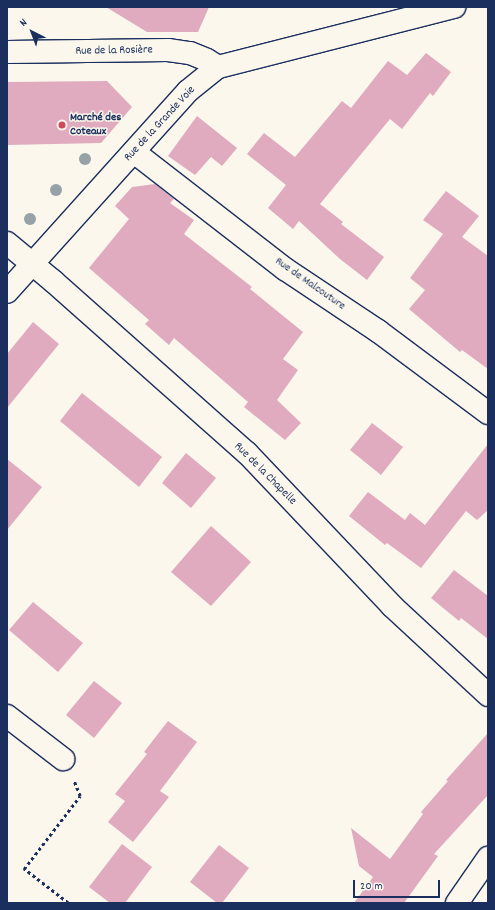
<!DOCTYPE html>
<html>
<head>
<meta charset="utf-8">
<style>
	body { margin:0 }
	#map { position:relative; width:495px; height:910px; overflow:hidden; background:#fbf7ec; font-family:Dekko,sans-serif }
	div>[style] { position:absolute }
	.building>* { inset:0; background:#e0aabf }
	.path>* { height:2.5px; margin-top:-1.25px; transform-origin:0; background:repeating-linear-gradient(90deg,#1b2f5e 0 3px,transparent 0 6px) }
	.roads { filter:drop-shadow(1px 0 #1b2f5e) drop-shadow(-1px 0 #1b2f5e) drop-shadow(0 1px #1b2f5e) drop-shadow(0 -1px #1b2f5e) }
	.minor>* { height:22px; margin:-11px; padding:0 11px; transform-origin:11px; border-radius:11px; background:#fbf7ec }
	.trees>* { width:12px; height:12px; margin:-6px; border-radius:50%; background:#96a2a7 }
	.dots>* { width:11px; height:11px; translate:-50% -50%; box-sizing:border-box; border:2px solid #fbf7ec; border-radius:50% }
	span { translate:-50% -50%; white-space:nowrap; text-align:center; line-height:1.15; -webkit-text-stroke:3px #fbf7ec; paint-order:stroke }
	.street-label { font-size:12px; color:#1b2f5e }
	.poi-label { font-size:12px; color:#1b2f5e; font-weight:700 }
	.left { translate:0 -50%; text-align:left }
	.frame { position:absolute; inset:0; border:8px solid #1b2f5e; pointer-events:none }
	.north { position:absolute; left:12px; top:12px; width:40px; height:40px; -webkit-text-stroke:3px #fbf7ec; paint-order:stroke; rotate:318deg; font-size:11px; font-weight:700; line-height:16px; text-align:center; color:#1b2f5e }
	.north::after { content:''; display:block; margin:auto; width:14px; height:18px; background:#1b2f5e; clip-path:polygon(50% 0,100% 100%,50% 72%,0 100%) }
	.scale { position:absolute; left:353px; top:880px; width:87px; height:18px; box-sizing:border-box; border:2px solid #1b2f5e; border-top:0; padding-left:5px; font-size:12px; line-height:14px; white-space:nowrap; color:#1b2f5e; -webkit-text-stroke:3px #fbf7ec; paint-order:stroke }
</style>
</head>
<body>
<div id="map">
	<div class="building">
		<div style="clip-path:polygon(106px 7px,209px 7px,198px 32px,147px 32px)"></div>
		<div style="clip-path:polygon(426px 53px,451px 72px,433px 96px,430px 93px,402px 129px,390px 119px,320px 204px,343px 222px,341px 224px,384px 257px,367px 280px,340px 259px,299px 221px,293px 229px,268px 208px,286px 185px,247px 154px,264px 133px,295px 157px,342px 101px,351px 108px,388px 61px,407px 75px)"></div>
		<div style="clip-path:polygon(107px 81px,132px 107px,101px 143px,7px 145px,7px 82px)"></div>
		<div style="clip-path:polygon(197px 116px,237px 148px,222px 166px,211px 157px,195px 175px,168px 156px)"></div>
		<div style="clip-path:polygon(155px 184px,174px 199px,170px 203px,194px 220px,184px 234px,252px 287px,250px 289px,303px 332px,283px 359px,298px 370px,277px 400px,301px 423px,285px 440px,244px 407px,248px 402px,174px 338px,169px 345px,145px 324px,149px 320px,89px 268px,129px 219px,115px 206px,132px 187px)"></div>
		<div style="clip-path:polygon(446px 191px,479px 216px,462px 237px,488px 256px,488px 369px,462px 350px,460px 352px,409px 309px,425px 290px,410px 278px,443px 234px,423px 220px)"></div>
		<div style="clip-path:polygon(33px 322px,59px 344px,7px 408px,7px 354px)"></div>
		<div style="clip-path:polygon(82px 393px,162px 457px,139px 487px,60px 421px)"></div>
		<div style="clip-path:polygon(372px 423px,403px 447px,381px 475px,350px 450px)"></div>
		<div style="clip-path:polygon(488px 444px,488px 510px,477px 520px,466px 511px,421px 568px,387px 543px,385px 545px,349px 516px,368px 492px,405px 520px,410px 513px,425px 525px)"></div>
		<div style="clip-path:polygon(186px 453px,216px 478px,191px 508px,162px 483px)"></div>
		<div style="clip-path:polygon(7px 459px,42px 487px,7px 530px)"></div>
		<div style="clip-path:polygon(211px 526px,251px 562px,211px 606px,171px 572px)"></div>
		<div style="clip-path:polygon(454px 570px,488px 596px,488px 639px,461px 618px,459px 621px,431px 598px)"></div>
		<div style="clip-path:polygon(33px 602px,83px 643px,58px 672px,9px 630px)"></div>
		<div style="clip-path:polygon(94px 681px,122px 703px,94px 738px,66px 715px)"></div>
		<div style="clip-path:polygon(168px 721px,197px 742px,160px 791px,169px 797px,133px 842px,108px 822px,125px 801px,115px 794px,147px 754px,144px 752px)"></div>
		<div style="clip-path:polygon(488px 733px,488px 795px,434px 854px,438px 856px,404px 903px,354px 903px,373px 877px,359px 866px,351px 828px,390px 859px,423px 814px,421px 812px,448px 781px,446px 780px)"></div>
		<div style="clip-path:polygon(122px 844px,152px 867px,125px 903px,110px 903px,89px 887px)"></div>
		<div style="clip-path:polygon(219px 845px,249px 868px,222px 903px,217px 903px,190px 882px)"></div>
	</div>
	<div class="path">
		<div style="left:68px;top:903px;width:56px;rotate:-142.3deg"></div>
		<div style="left:24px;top:869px;width:92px;rotate:-52.5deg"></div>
		<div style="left:80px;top:796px;width:16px;rotate:-112deg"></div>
	</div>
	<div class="roads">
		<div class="minor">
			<div style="left:7px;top:52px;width:161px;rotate:-0.7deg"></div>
			<div style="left:168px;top:50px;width:22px;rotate:8deg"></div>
			<div style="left:190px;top:53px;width:18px;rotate:22deg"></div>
			<div style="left:207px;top:60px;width:13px;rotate:32deg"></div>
			<div style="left:134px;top:152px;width:191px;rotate:37.8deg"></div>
			<div style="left:285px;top:269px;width:112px;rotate:33.7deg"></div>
			<div style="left:378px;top:331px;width:137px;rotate:36.7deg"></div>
			<div style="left:7px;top:243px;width:60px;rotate:39.6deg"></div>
			<div style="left:53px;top:281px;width:259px;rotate:41.6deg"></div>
			<div style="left:247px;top:453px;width:211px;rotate:46.5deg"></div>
			<div style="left:392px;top:606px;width:131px;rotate:42.8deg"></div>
			<div style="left:7px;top:292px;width:270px;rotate:-48deg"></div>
			<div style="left:188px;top:91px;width:38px;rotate:-39deg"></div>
			<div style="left:218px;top:67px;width:244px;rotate:-14.3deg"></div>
			<div style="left:7px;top:716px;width:71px;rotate:37.5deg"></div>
			<div style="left:457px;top:903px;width:55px;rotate:-55.4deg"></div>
		</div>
	</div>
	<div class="trees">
		<div style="left:85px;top:159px"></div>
		<div style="left:56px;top:190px"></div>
		<div style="left:30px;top:219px"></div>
	</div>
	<div class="dots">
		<div style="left:62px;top:125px;background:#d1495b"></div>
	</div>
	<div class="street-label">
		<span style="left:114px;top:51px;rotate:-1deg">Rue de la Rosière</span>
		<span style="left:160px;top:124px;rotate:-47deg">Rue de la Grande Voie</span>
		<span style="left:310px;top:284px;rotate:35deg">Rue de Malcouture</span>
		<span style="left:265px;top:474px;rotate:45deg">Rue de la Chapelle</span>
	</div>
	<div class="poi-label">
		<span class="left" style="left:70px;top:125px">Marché des<br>Coteaux</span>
	</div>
	<div class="frame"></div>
	<div class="north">N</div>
	<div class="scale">20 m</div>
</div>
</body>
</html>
